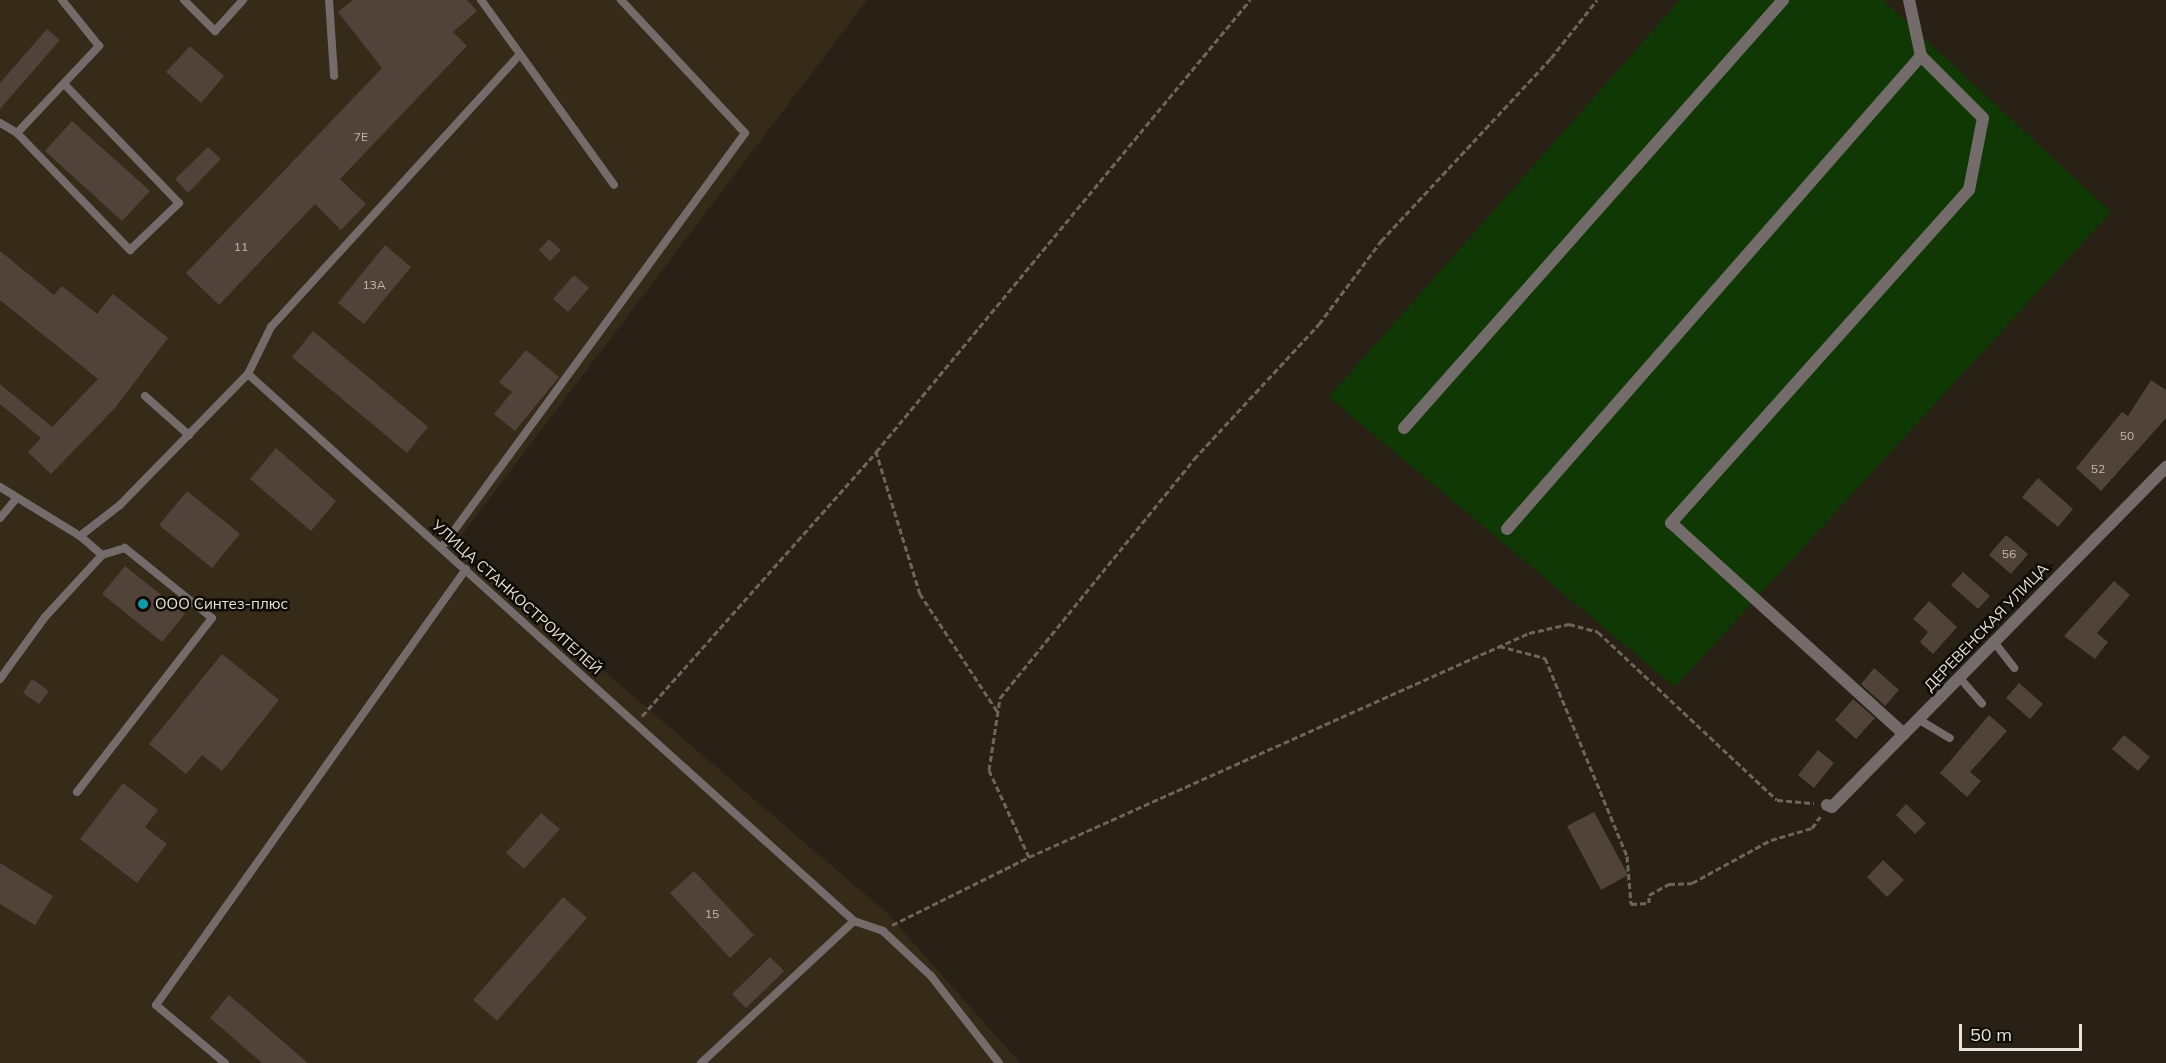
<!DOCTYPE html>
<html>
<head>
<meta charset="utf-8">
<style>
	body { margin:0 }
	#map { position:relative; width:2166px; height:1063px; overflow:hidden; background:#292116; font-family:Mulish,sans-serif }
	div>[style] { position:absolute }
	.built>* { inset:0; background:#362a19 }
	.green>* { inset:0; background:#0f3804 }
	.building>* { inset:0; background:#51433a }
	.path>* { height:3px; margin-top:-1.5px; transform-origin:0; background:repeating-linear-gradient(90deg,#6d665c 0 6px,transparent 0 9px) }
	.lane>* { height:8px; margin:-4px; padding:0 4px; transform-origin:4px; border-radius:4px; background:#746b6b }
	.street>* { height:12px; margin:-6px; padding:0 6px; transform-origin:6px; border-radius:6px; background:#746b6b }
	.dots>* { width:16px; height:16px; translate:-50% -50%; box-sizing:border-box; border:3px solid #0f0c07; border-radius:50% }
	span { translate:-50% -50%; white-space:nowrap; text-align:center; line-height:1.15; -webkit-text-stroke:5px #0f0c07; paint-order:stroke }
	.number-label { font-size:12px; color:#c2bab2 }
	.number-label span { -webkit-text-stroke-width:0 }
	.street-label { font-size:15px; color:#e7e2da }
	.poi-label { font-size:15px; color:#e7e2da }
	.left { translate:0 -50%; text-align:left }
	.scale { position:absolute; left:1959px; top:1024px; width:123px; height:27px; box-sizing:border-box; border:3px solid #e7e2da; border-top:0; padding-left:8px; font-size:18px; line-height:21px; white-space:nowrap; color:#e7e2da; -webkit-text-stroke:4px #0f0c07; paint-order:stroke }
</style>
</head>
<body>
<div id="map">
	<div class="built">
		<div style="clip-path:polygon(0 0,867px 0,455px 544px,886px 912px,1020px 1063px,0 1063px)"></div>
	</div>
	<div class="green">
		<div style="clip-path:polygon(1680px 0,1883px 0,2111px 212px,1675px 687px,1329px 397px)"></div>
	</div>
	<div class="building">
		<div style="clip-path:polygon(353px 0,467px 0,477px 11px,453px 32px,467px 46px,340px 179px,366px 204px,341px 230px,315px 204px,219px 305px,186px 273px,382px 68px,338px 12px)"></div>
		<div style="clip-path:polygon(47px 29px,60px 40px,0 109px,0 83px)"></div>
		<div style="clip-path:polygon(190px 46px,224px 76px,201px 103px,166px 72px)"></div>
		<div style="clip-path:polygon(72px 121px,150px 191px,122px 221px,45px 151px)"></div>
		<div style="clip-path:polygon(208px 147px,221px 159px,188px 193px,175px 179px)"></div>
		<div style="clip-path:polygon(549px 239px,561px 250px,550px 261px,539px 250px)"></div>
		<div style="clip-path:polygon(385px 245px,411px 267px,364px 324px,338px 303px)"></div>
		<div style="clip-path:polygon(0 251px,54px 295px,62px 286px,97px 314px,113px 294px,168px 338px,115px 408px,51px 474px,28px 452px,41px 438px,0 404px,0 384px,52px 427px,98px 379px,0 300px)"></div>
		<div style="clip-path:polygon(574px 275px,589px 288px,568px 312px,553px 299px)"></div>
		<div style="clip-path:polygon(313px 331px,428px 427px,407px 453px,292px 357px)"></div>
		<div style="clip-path:polygon(526px 350px,559px 377px,515px 431px,494px 414px,512px 392px,499px 382px)"></div>
		<div style="clip-path:polygon(2151px 380px,2166px 390px,2166px 418px,2101px 491px,2076px 468px,2122px 412px,2128px 416px)"></div>
		<div style="clip-path:polygon(276px 448px,336px 501px,311px 531px,250px 479px)"></div>
		<div style="clip-path:polygon(2038px 478px,2073px 509px,2058px 527px,2022px 497px)"></div>
		<div style="clip-path:polygon(187px 491px,240px 534px,212px 568px,159px 525px)"></div>
		<div style="clip-path:polygon(2006px 535px,2028px 554px,2011px 574px,1989px 555px)"></div>
		<div style="clip-path:polygon(125px 566px,185px 614px,162px 642px,102px 594px)"></div>
		<div style="clip-path:polygon(1963px 572px,1990px 596px,1978px 609px,1951px 585px)"></div>
		<div style="clip-path:polygon(2114px 581px,2130px 595px,2097px 633px,2108px 642px,2095px 659px,2064px 636px)"></div>
		<div style="clip-path:polygon(1929px 601px,1957px 627px,1933px 654px,1920px 642px,1928px 632px,1913px 619px)"></div>
		<div style="clip-path:polygon(222px 654px,279px 700px,222px 771px,202px 755px,186px 774px,149px 744px)"></div>
		<div style="clip-path:polygon(1874px 668px,1899px 690px,1885px 706px,1861px 684px)"></div>
		<div style="clip-path:polygon(32px 679px,49px 691px,39px 704px,23px 693px)"></div>
		<div style="clip-path:polygon(2019px 683px,2043px 704px,2030px 719px,2006px 698px)"></div>
		<div style="clip-path:polygon(1853px 699px,1875px 718px,1856px 739px,1835px 720px)"></div>
		<div style="clip-path:polygon(1989px 715px,2007px 731px,1970px 772px,1981px 781px,1967px 797px,1940px 773px)"></div>
		<div style="clip-path:polygon(2124px 735px,2150px 757px,2138px 771px,2112px 749px)"></div>
		<div style="clip-path:polygon(1818px 750px,1834px 763px,1814px 788px,1798px 775px)"></div>
		<div style="clip-path:polygon(123px 783px,158px 810px,145px 827px,167px 844px,137px 883px,80px 839px)"></div>
		<div style="clip-path:polygon(1906px 804px,1926px 823px,1915px 834px,1896px 815px)"></div>
		<div style="clip-path:polygon(1594px 812px,1628px 875px,1601px 890px,1567px 826px)"></div>
		<div style="clip-path:polygon(541px 813px,560px 829px,524px 869px,506px 853px)"></div>
		<div style="clip-path:polygon(1883px 860px,1904px 880px,1887px 897px,1867px 877px)"></div>
		<div style="clip-path:polygon(0 863px,53px 896px,35px 925px,0 904px)"></div>
		<div style="clip-path:polygon(694px 871px,754px 935px,730px 958px,670px 893px)"></div>
		<div style="clip-path:polygon(563px 897px,587px 918px,497px 1021px,473px 1000px)"></div>
		<div style="clip-path:polygon(770px 957px,784px 971px,746px 1008px,732px 994px)"></div>
		<div style="clip-path:polygon(229px 995px,308px 1063px,262px 1063px,210px 1018px)"></div>
	</div>
	<div class="path">
		<div style="left:1499px;top:646px;width:48px;rotate:14.6deg"></div>
		<div style="left:1545px;top:658px;width:214px;rotate:67.5deg"></div>
		<div style="left:1627px;top:856px;width:48px;rotate:85.2deg"></div>
		<div style="left:1631px;top:904px;width:18px;rotate:-3deg"></div>
		<div style="left:1649px;top:903px;width:8px;rotate:-90deg"></div>
		<div style="left:1649px;top:895px;width:23px;rotate:-29deg"></div>
		<div style="left:1669px;top:884px;width:23px;rotate:-2deg"></div>
		<div style="left:1692px;top:883px;width:90px;rotate:-28.6deg"></div>
		<div style="left:1771px;top:840px;width:43px;rotate:-16.3deg"></div>
		<div style="left:1812px;top:828px;width:14px;rotate:-54deg"></div>
		<div style="left:997px;top:711px;width:140px;rotate:-123.3deg"></div>
		<div style="left:920px;top:594px;width:149px;rotate:-107.2deg"></div>
		<div style="left:876px;top:452px;width:587px;rotate:-50.39deg"></div>
		<div style="left:642px;top:716px;width:353px;rotate:-48.4deg"></div>
		<div style="left:1029px;top:857px;width:96px;rotate:-114.7deg"></div>
		<div style="left:989px;top:770px;width:73px;rotate:-81.3deg"></div>
		<div style="left:1000px;top:698px;width:308px;rotate:-50.9deg"></div>
		<div style="left:1194px;top:459px;width:184px;rotate:-47.2deg"></div>
		<div style="left:1319px;top:324px;width:104px;rotate:-53.2deg"></div>
		<div style="left:1381px;top:241px;width:250px;rotate:-47.1deg"></div>
		<div style="left:1551px;top:58px;width:74px;rotate:-51.6deg"></div>
		<div style="left:892px;top:925px;width:153px;rotate:-26.4deg"></div>
		<div style="left:1029px;top:857px;width:548px;rotate:-24.13deg"></div>
		<div style="left:1529px;top:633px;width:41px;rotate:-12.7deg"></div>
		<div style="left:1569px;top:624px;width:30px;rotate:15deg"></div>
		<div style="left:1598px;top:632px;width:245px;rotate:43.2deg"></div>
		<div style="left:1777px;top:800px;width:37px;rotate:5deg"></div>
	</div>
	<div class="lane">
		<div style="left:184px;top:0;width:44px;rotate:45deg"></div>
		<div style="left:215px;top:31px;width:42px;rotate:-47.9deg"></div>
		<div style="left:329px;top:0;width:76px;rotate:86.2deg"></div>
		<div style="left:520px;top:54px;width:161px;rotate:54.3deg"></div>
		<div style="left:0;top:123px;width:20px;rotate:30deg"></div>
		<div style="left:17px;top:133px;width:120px;rotate:-46.7deg"></div>
		<div style="left:99px;top:46px;width:59px;rotate:-128.8deg"></div>
		<div style="left:17px;top:133px;width:163px;rotate:46deg"></div>
		<div style="left:130px;top:250px;width:68px;rotate:-43.8deg"></div>
		<div style="left:179px;top:203px;width:165px;rotate:-134deg"></div>
		<div style="left:247px;top:376px;width:55px;rotate:-63.9deg"></div>
		<div style="left:271px;top:327px;width:369px;rotate:-47.6deg"></div>
		<div style="left:520px;top:54px;width:67px;rotate:-125.8deg"></div>
		<div style="left:145px;top:396px;width:59px;rotate:41.6deg"></div>
		<div style="left:0;top:487px;width:94px;rotate:31.5deg"></div>
		<div style="left:80px;top:536px;width:51px;rotate:-37.8deg"></div>
		<div style="left:120px;top:505px;width:183px;rotate:-45.7deg"></div>
		<div style="left:248px;top:374px;width:816px;rotate:42.07deg"></div>
		<div style="left:854px;top:921px;width:209px;rotate:137.1deg"></div>
		<div style="left:0;top:518px;width:23px;rotate:-50deg"></div>
		<div style="left:442px;top:547px;width:513px;rotate:-53.8deg"></div>
		<div style="left:745px;top:133px;width:182px;rotate:-133deg"></div>
		<div style="left:1994px;top:642px;width:33px;rotate:52deg"></div>
		<div style="left:1959px;top:677px;width:35px;rotate:49deg"></div>
		<div style="left:0;top:679px;width:77px;rotate:-54deg"></div>
		<div style="left:45px;top:617px;width:84px;rotate:-47.4deg"></div>
		<div style="left:102px;top:555px;width:29px;rotate:-139deg"></div>
		<div style="left:1918px;top:719px;width:37px;rotate:31deg"></div>
		<div style="left:77px;top:792px;width:220px;rotate:-52.2deg"></div>
		<div style="left:212px;top:618px;width:112px;rotate:-141.2deg"></div>
		<div style="left:125px;top:548px;width:24px;rotate:163deg"></div>
		<div style="left:854px;top:921px;width:31px;rotate:19deg"></div>
		<div style="left:883px;top:931px;width:66px;rotate:43.2deg"></div>
		<div style="left:931px;top:976px;width:110px;rotate:52deg"></div>
		<div style="left:225px;top:1063px;width:90px;rotate:-140deg"></div>
		<div style="left:156px;top:1005px;width:535px;rotate:-54.59deg"></div>
	</div>
	<div class="street">
		<div style="left:1404px;top:428px;width:572px;rotate:-48.47deg"></div>
		<div style="left:1507px;top:529px;width:629px;rotate:-48.81deg"></div>
		<div style="left:1904px;top:734px;width:314px;rotate:-137.8deg"></div>
		<div style="left:1671px;top:523px;width:447px;rotate:-48.2deg"></div>
		<div style="left:1969px;top:190px;width:73px;rotate:-79deg"></div>
		<div style="left:1983px;top:118px;width:88px;rotate:-135deg"></div>
		<div style="left:1921px;top:56px;width:57px;rotate:-102.1deg"></div>
		<div style="left:1827px;top:805px;width:5px;rotate:22deg"></div>
		<div style="left:1832px;top:807px;width:477px;rotate:-45.5deg"></div>
	</div>
	<div class="dots">
		<div style="left:143px;top:604px;background:#0f9aa8"></div>
	</div>
	<div class="number-label">
		<span style="left:361px;top:137px">7Е</span>
		<span style="left:241px;top:247px">11</span>
		<span style="left:374px;top:285px">13А</span>
		<span style="left:2127px;top:436px">50</span>
		<span style="left:2098px;top:469px">52</span>
		<span style="left:2009px;top:554px">56</span>
		<span style="left:712px;top:914px">15</span>
	</div>
	<div class="street-label">
		<span style="left:517px;top:597px;rotate:42deg">УЛИЦА СТАНКОСТРОИТЕЛЕЙ</span>
		<span style="left:1986px;top:627px;rotate:-46deg">ДЕРЕВЕНСКАЯ УЛИЦА</span>
	</div>
	<div class="poi-label">
		<span class="left" style="left:155px;top:604px">ООО Синтез-плюс</span>
	</div>
	<div class="scale">50 m</div>
</div>
</body>
</html>
